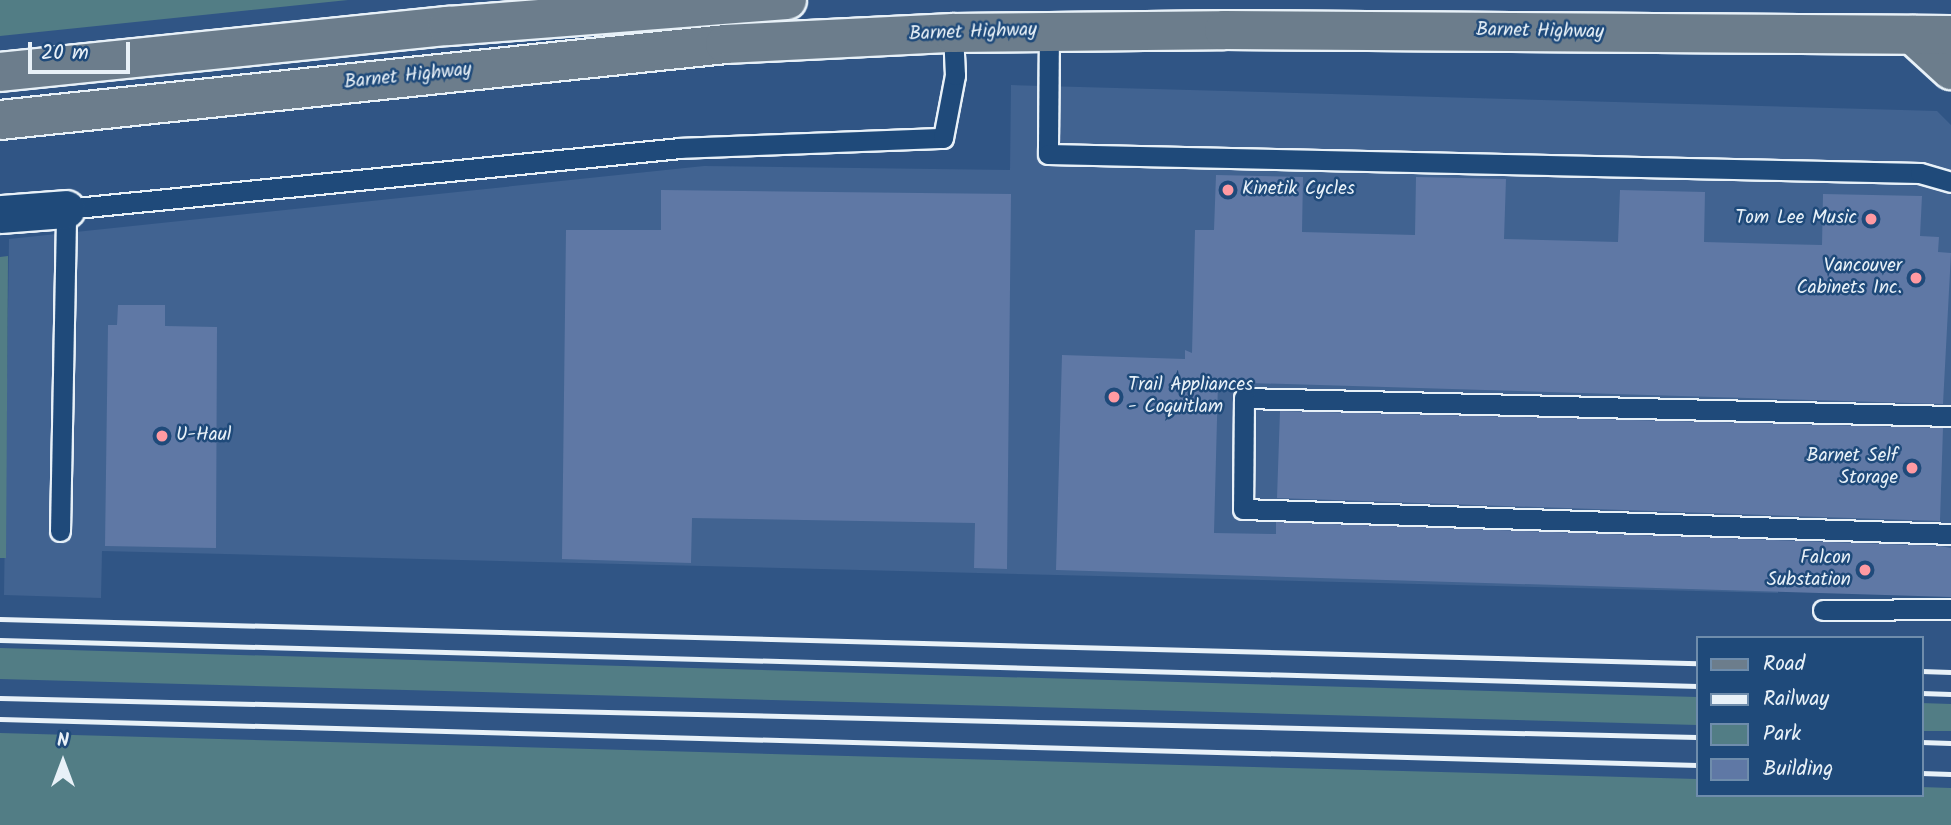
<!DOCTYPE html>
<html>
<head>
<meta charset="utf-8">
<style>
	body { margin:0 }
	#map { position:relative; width:1951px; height:825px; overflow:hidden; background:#305585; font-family:Kalam,sans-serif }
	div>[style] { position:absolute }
	.built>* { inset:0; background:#416391 }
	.green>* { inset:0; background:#527d85 }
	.building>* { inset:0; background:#5f78a5 }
	.roads { filter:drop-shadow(2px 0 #e8f1f8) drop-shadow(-2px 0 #e8f1f8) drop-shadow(0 2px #e8f1f8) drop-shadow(0 -2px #e8f1f8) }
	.service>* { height:19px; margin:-9.5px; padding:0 9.5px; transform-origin:9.5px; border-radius:9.5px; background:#1f4a7a }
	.minor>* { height:37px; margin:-18.5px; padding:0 18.5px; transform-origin:18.5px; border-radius:18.5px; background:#1f4a7a }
	.primary>* { height:38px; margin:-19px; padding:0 19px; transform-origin:19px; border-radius:19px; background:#6c7d8c }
	.rail>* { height:5px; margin:-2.5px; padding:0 2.5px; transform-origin:2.5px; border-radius:2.5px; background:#e8f1f8 }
	.dots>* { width:19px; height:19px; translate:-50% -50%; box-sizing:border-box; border:4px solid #1f4a7a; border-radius:50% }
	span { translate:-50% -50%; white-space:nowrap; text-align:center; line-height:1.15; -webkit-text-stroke:5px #1f4a7a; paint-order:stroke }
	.street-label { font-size:19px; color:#e8f1f8 }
	.poi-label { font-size:19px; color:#e8f1f8 }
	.left { translate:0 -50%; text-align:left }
	.right { translate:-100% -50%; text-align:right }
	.legend { position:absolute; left:1696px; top:636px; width:228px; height:161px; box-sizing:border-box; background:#1f4a7a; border:2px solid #6f8dac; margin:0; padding:9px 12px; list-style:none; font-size:21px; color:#e8f1f8 }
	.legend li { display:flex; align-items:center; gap:14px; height:35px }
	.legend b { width:35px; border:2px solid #6f8dac }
	.north { position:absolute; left:28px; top:727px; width:70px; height:70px; -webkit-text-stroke:5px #1f4a7a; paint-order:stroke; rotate:0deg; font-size:19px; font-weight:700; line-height:28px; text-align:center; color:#e8f1f8 }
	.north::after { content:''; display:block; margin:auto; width:24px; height:32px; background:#e8f1f8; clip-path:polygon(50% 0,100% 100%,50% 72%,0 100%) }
	.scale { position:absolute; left:28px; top:42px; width:102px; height:32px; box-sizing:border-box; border:4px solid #e8f1f8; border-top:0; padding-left:9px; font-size:21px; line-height:24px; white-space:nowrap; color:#e8f1f8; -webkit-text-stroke:5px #1f4a7a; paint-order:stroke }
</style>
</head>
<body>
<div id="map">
	<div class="built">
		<div style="clip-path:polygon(1011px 85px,1937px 111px,1951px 125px,1951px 548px,1779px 543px,1778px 593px,102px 551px,101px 598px,4px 595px,9px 239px,704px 166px,1010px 170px)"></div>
	</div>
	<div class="green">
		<div style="clip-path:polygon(0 0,348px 0,0 36px)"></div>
		<div style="clip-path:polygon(8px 256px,6px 558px,0 558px,0 257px)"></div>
		<div style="clip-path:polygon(0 648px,1697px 697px,1697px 725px,0 679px)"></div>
		<div style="clip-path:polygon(1921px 703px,1951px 704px,1951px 731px,1921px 731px)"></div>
		<div style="clip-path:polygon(0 733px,1697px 779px,1697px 795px,1921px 795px,1921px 787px,1951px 788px,1951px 825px,0 825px)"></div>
	</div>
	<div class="building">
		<div style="clip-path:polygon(1216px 175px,1303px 177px,1302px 232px,1415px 235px,1416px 177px,1506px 179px,1504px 239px,1618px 242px,1620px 190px,1705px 192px,1704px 242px,1822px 245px,1823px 194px,1922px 196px,1920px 236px,1939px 237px,1938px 252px,1951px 253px,1943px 404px,1218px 382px,1214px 533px,1276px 534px,1276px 522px,1940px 546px,1951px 548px,1951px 597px,1056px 570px,1062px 355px,1185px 359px,1185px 350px,1192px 353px,1195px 230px,1214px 230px)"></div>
		<div style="clip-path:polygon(661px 190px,1011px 194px,1007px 569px,974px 568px,975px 523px,692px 518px,691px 563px,562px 559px,566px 230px,661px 230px)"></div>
		<div style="clip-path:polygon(118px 305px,165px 305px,165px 326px,217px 327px,216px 548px,105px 546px,108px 325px,117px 325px)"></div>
		<div style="clip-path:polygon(1280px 411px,1943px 428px,1940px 521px,1277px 498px)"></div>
	</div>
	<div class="roads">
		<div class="service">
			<div style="left:1049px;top:30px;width:124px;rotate:90.5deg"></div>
			<div style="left:1048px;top:154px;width:872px;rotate:1.25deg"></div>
			<div style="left:1920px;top:173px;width:32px;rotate:16deg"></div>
			<div style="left:1951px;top:416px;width:707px;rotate:-178.54deg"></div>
			<div style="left:1244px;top:398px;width:111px;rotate:90.5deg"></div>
			<div style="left:1243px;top:509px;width:708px;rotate:2.02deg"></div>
			<div style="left:60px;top:531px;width:322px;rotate:-88.9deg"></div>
			<div style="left:66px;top:209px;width:617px;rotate:-5.67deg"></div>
			<div style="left:680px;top:148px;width:263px;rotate:-2.2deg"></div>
			<div style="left:943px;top:138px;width:64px;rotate:-79.2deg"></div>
			<div style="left:955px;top:75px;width:42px;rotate:-92.7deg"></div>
			<div style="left:1823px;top:610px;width:128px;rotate:-0.4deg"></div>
		</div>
		<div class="minor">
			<div style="left:0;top:214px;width:66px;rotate:-4.3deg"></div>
		</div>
		<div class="primary">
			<div style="left:1913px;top:35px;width:52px;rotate:42.6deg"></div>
			<div style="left:0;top:72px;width:450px;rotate:-5.9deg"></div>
			<div style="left:448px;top:26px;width:340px;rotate:-4.4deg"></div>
			<div style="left:0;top:120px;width:729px;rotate:-5.98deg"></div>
			<div style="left:725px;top:44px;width:228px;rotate:-2.8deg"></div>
			<div style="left:953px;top:33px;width:271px;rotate:-0.6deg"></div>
			<div style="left:1224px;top:30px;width:727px;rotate:0.39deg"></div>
		</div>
	</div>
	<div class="rail">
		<div style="left:0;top:619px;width:1698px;rotate:1.49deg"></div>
		<div style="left:0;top:640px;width:1698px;rotate:1.55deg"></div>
		<div style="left:1921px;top:671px;width:30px;rotate:2deg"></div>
		<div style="left:1921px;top:693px;width:30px;rotate:2deg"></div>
		<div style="left:0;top:698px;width:1697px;rotate:1.32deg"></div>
		<div style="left:0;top:719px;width:1698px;rotate:1.55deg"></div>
		<div style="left:1921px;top:742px;width:30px;rotate:2deg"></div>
		<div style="left:1921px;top:773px;width:30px;rotate:2deg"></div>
	</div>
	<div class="dots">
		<div style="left:1228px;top:190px;background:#ff9aa2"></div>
		<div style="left:1871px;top:219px;background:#ff9aa2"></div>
		<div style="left:1916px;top:278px;background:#ff9aa2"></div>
		<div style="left:1114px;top:397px;background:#ff9aa2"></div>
		<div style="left:162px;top:436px;background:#ff9aa2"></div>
		<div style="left:1912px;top:468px;background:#ff9aa2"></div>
		<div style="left:1865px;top:570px;background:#ff9aa2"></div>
	</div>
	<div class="street-label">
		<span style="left:1540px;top:32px;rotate:1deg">Barnet Highway</span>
		<span style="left:973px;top:33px;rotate:-2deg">Barnet Highway</span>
		<span style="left:408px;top:77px;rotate:-6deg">Barnet Highway</span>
	</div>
	<div class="poi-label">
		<span class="left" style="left:1242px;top:190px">Kinetik Cycles</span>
		<span class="right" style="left:1857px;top:219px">Tom Lee Music</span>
		<span class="right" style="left:1902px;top:278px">Vancouver<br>Cabinets Inc.</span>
		<span class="left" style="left:1128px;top:397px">Trail Appliances<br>- Coquitlam</span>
		<span class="left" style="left:176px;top:436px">U-Haul</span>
		<span class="right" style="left:1898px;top:468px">Barnet Self<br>Storage</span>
		<span class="right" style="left:1851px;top:570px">Falcon<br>Substation</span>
	</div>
	<ul class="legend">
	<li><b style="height:9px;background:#6c7d8c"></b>Road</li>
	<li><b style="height:9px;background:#e8f1f8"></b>Railway</li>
	<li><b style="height:19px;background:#527d85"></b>Park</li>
	<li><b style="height:19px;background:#5f78a5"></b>Building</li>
	</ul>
	<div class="north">N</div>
	<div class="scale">20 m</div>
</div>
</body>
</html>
